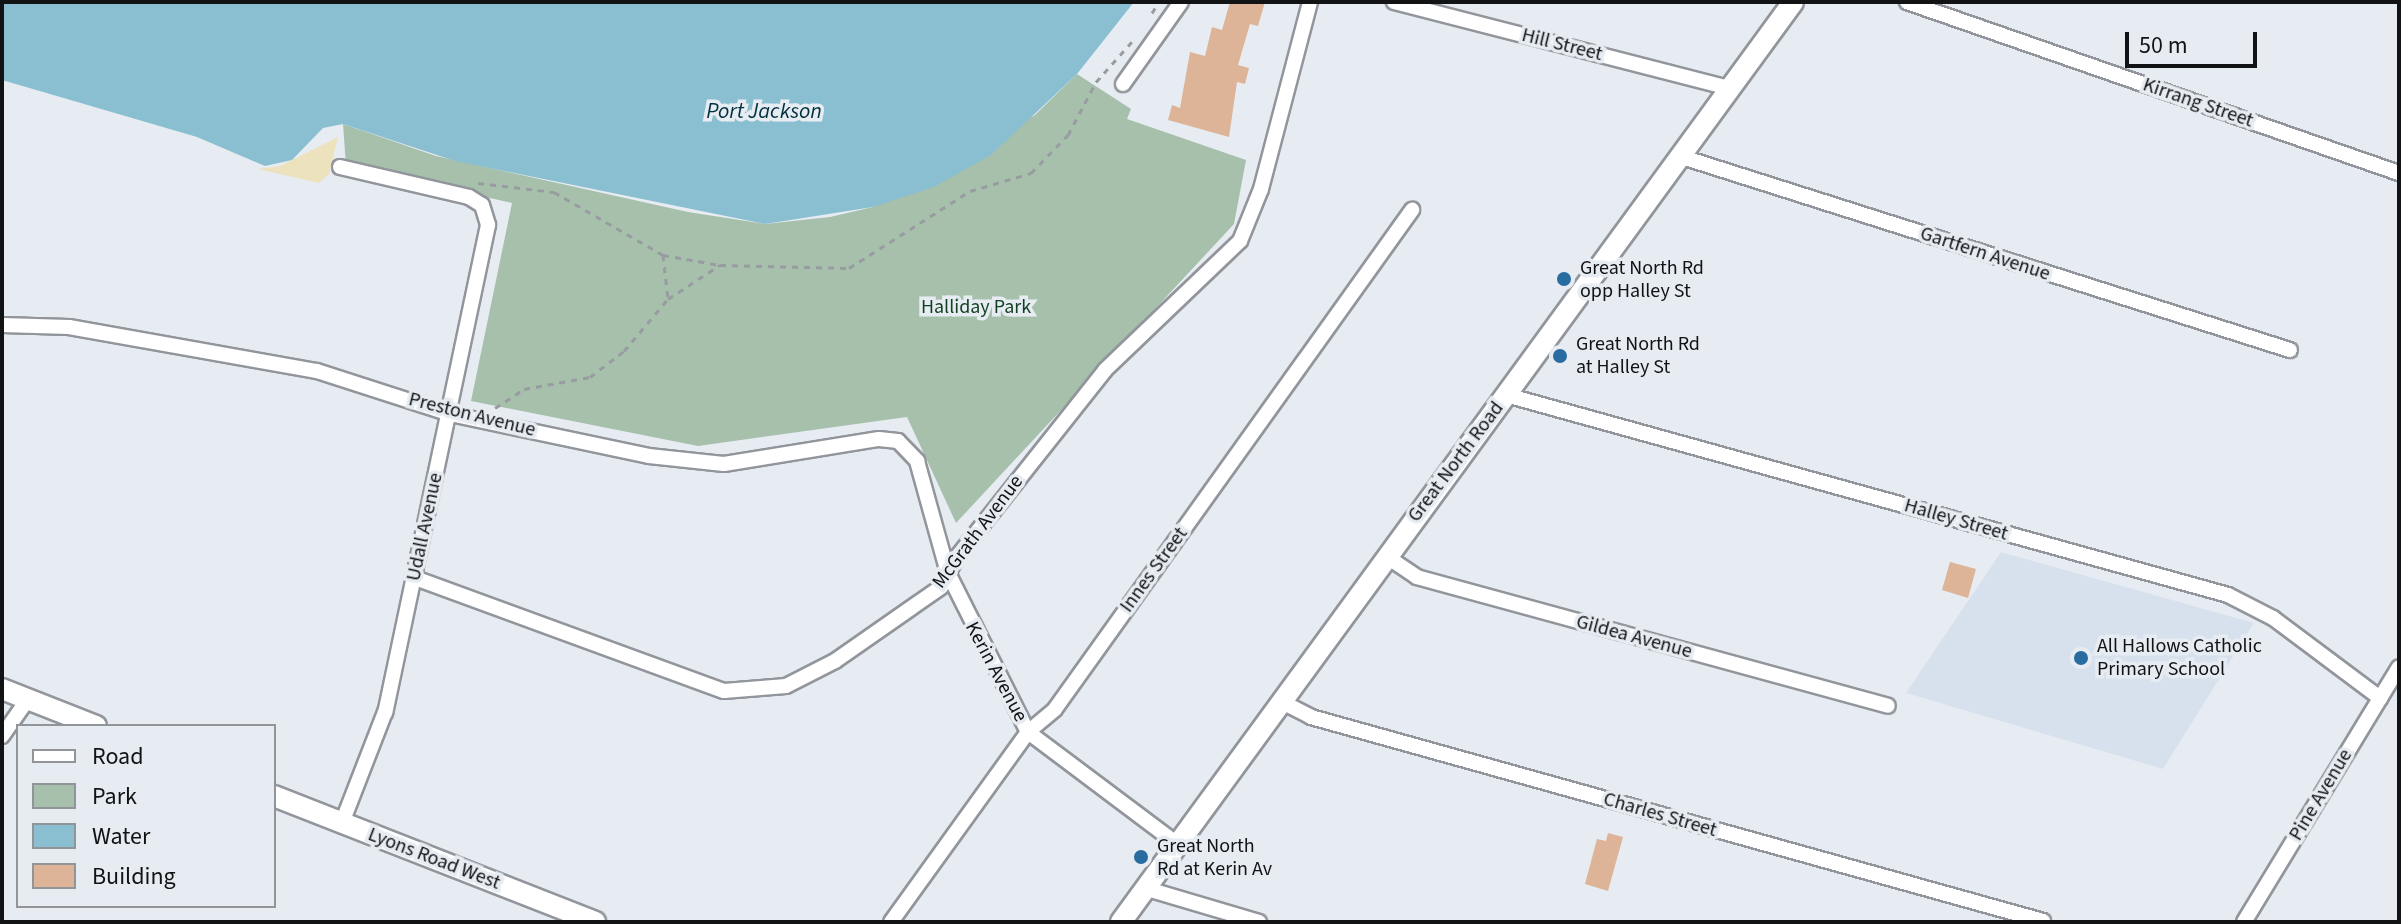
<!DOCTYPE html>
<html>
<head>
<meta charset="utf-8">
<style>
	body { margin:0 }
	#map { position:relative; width:2401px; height:924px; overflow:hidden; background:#e7ecf2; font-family:"Source Sans 3",sans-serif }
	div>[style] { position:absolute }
	.built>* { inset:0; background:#d7e1ed }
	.green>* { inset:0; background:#a6c0ac }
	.sand>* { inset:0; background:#ece2bd }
	.water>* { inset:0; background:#8abfd1 }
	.building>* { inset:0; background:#ddb498 }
	.path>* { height:3px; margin-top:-1.5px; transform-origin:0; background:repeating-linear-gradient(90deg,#989ca0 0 6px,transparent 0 12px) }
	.roads { filter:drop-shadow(2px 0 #92969c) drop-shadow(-2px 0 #92969c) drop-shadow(0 2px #92969c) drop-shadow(0 -2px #92969c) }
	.minor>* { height:14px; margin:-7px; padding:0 7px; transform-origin:7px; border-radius:7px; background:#fff }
	.secondary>* { height:20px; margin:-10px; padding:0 10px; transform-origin:10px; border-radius:10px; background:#fff }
	.dots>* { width:22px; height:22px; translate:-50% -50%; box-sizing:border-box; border:4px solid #e7ecf2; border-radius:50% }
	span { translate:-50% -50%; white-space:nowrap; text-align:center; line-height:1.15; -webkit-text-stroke:7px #e7ecf2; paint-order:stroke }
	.street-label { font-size:20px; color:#111315 }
	.poi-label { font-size:20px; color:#111315 }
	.left { translate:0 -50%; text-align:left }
	.park-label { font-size:20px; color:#103f21 }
	.water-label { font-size:22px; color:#00313f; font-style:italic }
	.frame { position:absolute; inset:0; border:4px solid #111315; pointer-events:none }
	.legend { position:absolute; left:16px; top:724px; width:260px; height:184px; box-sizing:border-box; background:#e7ecf2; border:2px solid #91959a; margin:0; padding:10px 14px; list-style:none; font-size:24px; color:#111315 }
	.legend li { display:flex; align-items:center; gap:16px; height:40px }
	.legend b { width:40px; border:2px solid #91959a }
	.scale { position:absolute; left:2125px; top:32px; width:132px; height:36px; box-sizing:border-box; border:4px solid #111315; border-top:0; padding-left:10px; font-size:24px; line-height:28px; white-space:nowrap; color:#111315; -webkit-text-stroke:6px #e7ecf2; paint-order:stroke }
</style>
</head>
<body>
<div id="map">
	<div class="built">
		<div style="clip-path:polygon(2001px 552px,2254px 623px,2163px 769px,1906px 693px)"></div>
	</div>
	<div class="green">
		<div style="clip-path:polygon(1077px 74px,1131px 109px,1127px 119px,1246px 160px,1234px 224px,956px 523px,907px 417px,698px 446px,471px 401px,512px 203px,346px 166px,343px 124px,436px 156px,688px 212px,765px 224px,830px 217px,873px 207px,1035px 115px)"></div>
	</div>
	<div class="sand">
		<div style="clip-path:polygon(338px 137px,329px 174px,319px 183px,258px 169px,280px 166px)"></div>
	</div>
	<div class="water">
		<div style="clip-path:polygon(2px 2px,1134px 2px,1077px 74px,991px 155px,934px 187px,873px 207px,765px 224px,455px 161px,343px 124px,323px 128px,292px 160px,265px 166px,197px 137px,2px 80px)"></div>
	</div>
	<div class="building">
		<div style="clip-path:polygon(1230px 2px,1265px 2px,1258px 26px,1250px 24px,1238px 65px,1249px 68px,1245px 84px,1237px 82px,1229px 137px,1168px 120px,1172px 105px,1180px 108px,1190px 52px,1205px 56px,1212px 27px,1222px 30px)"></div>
		<div style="clip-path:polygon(1950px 562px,1976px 569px,1968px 598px,1942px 590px)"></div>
		<div style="clip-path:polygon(1608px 833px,1623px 837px,1608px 891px,1585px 884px,1597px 839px,1606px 841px)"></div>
	</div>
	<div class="path">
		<div style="left:1152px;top:13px;width:13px;rotate:-58deg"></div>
		<div style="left:478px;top:183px;width:77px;rotate:6.8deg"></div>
		<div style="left:554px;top:192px;width:126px;rotate:30deg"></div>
		<div style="left:663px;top:255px;width:58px;rotate:10deg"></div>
		<div style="left:720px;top:265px;width:129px;rotate:1.3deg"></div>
		<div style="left:849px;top:268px;width:143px;rotate:-32.5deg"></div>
		<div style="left:970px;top:191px;width:64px;rotate:-16.4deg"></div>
		<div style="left:1031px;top:173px;width:53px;rotate:-45.8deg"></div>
		<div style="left:1068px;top:135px;width:60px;rotate:-62.2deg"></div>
		<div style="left:1096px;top:82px;width:59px;rotate:-48.4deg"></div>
		<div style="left:663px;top:255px;width:44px;rotate:83.5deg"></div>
		<div style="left:495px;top:408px;width:35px;rotate:-33deg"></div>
		<div style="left:524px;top:389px;width:67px;rotate:-10.3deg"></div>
		<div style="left:590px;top:377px;width:43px;rotate:-37.4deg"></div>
		<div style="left:624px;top:351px;width:68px;rotate:-49.8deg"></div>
		<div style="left:668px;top:299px;width:62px;rotate:-33.2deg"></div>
	</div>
	<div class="roads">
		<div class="minor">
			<div style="left:1394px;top:2px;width:347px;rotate:14.4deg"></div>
			<div style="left:1907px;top:2px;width:521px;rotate:19.17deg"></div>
			<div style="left:1123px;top:84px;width:100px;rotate:-54.7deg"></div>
			<div style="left:1679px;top:156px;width:641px;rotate:17.62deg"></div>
			<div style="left:340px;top:167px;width:132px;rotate:13.1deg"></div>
			<div style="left:469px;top:197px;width:15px;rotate:32deg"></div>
			<div style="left:482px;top:205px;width:21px;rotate:73deg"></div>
			<div style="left:488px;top:225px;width:498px;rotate:101.9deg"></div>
			<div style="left:385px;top:712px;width:119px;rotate:111.2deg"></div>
			<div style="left:2px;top:325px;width:67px;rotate:1.7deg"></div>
			<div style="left:69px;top:327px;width:252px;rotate:10.1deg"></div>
			<div style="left:317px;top:371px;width:140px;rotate:17.9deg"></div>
			<div style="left:450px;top:414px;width:203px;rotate:11.9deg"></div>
			<div style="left:649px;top:456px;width:75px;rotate:6.1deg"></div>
			<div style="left:724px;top:464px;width:157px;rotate:-9.2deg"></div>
			<div style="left:879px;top:439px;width:19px;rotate:6deg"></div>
			<div style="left:898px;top:441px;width:28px;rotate:46deg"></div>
			<div style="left:917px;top:461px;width:116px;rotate:74.5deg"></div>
			<div style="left:948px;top:573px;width:178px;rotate:63.3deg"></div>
			<div style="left:1028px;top:732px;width:186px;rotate:36.9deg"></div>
			<div style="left:1506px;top:395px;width:749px;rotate:15.48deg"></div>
			<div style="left:2228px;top:595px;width:51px;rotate:27.1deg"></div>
			<div style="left:2273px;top:618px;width:134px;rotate:36.8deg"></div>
			<div style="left:1386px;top:556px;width:37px;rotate:34deg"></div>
			<div style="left:1417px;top:577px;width:488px;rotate:15.3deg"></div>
			<div style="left:415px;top:578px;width:329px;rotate:20.1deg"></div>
			<div style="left:724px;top:691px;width:62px;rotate:-4.6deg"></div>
			<div style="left:786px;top:686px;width:55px;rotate:-27deg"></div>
			<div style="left:835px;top:661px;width:129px;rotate:-34.9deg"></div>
			<div style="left:941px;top:587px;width:34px;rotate:-62deg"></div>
			<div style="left:957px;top:557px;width:238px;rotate:-51.6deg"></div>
			<div style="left:1105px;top:370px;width:187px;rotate:-43.7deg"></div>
			<div style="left:1240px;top:241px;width:56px;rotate:-68deg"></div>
			<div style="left:1261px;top:189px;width:193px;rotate:-75.3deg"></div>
			<div style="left:1280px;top:701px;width:35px;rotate:27deg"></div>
			<div style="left:1311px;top:717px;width:760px;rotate:15.57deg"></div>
			<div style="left:2px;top:736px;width:45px;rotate:-54.9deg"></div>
			<div style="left:1144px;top:888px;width:120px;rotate:16.5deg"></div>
			<div style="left:891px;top:922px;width:234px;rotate:-54.2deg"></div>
			<div style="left:1028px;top:732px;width:35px;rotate:-40deg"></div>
			<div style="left:1055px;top:709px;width:614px;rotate:-54.42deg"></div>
			<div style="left:2244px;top:922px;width:298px;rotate:-58.7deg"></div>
		</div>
		<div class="secondary">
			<div style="left:2px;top:689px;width:101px;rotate:21.5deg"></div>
			<div style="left:274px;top:796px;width:345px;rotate:21.4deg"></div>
			<div style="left:1121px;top:922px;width:1139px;rotate:-53.85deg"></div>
		</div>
	</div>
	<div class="dots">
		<div style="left:1564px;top:279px;background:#296ca1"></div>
		<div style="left:1560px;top:356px;background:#296ca1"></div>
		<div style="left:2081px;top:658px;background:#296ca1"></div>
		<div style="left:1141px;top:857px;background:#296ca1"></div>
	</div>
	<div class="street-label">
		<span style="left:1562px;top:45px;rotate:14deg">Hill Street</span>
		<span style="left:2198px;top:103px;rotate:19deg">Kirrang Street</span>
		<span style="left:1985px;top:254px;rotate:18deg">Gartfern Avenue</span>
		<span style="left:472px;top:415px;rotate:14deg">Preston Avenue</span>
		<span style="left:1456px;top:462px;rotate:-53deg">Great North Road</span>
		<span style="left:1956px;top:520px;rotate:16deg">Halley Street</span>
		<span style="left:425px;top:527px;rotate:-78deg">Udall Avenue</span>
		<span style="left:978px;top:532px;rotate:-53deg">McGrath Avenue</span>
		<span style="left:1154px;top:570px;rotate:-54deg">Innes Street</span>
		<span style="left:1634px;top:637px;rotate:15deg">Gildea Avenue</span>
		<span style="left:996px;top:672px;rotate:62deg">Kerin Avenue</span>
		<span style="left:2321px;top:795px;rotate:-59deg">Pine Avenue</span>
		<span style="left:1660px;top:815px;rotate:16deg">Charles Street</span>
		<span style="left:434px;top:859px;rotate:21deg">Lyons Road West</span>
	</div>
	<div class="poi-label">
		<span class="left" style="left:1580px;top:280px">Great North Rd<br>opp Halley St</span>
		<span class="left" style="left:1576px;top:356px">Great North Rd<br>at Halley St</span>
		<span class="left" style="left:2097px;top:658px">All Hallows Catholic<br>Primary School</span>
		<span class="left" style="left:1157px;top:858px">Great North<br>Rd at Kerin Av</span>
	</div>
	<div class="park-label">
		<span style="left:976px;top:307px">Halliday Park</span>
	</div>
	<div class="water-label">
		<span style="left:764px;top:112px">Port Jackson</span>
	</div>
	<div class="frame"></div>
	<ul class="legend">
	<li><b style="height:10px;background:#fff"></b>Road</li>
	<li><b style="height:22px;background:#a6c0ac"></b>Park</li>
	<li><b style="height:22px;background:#8abfd1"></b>Water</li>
	<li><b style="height:22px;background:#ddb498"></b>Building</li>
	</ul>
	<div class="scale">50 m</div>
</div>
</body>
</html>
